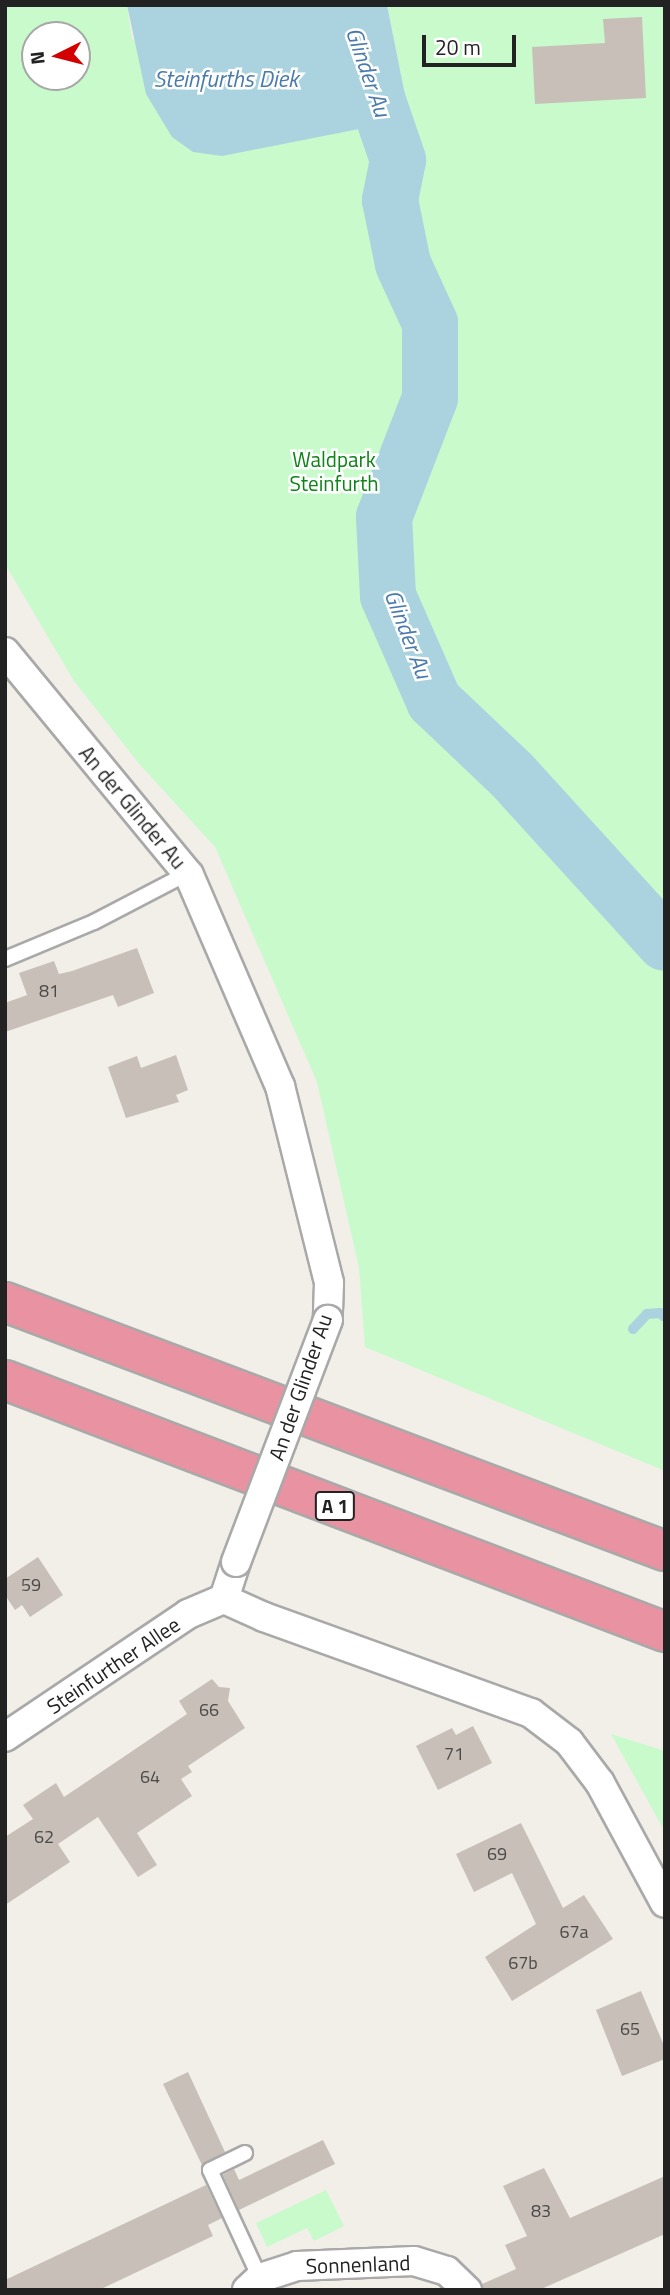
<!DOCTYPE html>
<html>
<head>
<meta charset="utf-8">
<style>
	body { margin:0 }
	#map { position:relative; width:670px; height:2295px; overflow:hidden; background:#f2efe9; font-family:"Titillium Web",sans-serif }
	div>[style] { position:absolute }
	.park>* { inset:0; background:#c8facc }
	.water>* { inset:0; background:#aad3df }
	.stream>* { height:10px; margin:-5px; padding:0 5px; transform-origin:5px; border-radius:5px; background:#aad3df }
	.river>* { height:56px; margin:-28px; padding:0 28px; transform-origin:28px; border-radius:28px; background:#aad3df }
	.building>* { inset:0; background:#c7bfb8 }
	.roads { filter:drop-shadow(2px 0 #a9a9a9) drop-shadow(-2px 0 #a9a9a9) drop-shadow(0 2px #a9a9a9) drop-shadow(0 -2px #a9a9a9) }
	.service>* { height:14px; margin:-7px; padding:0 7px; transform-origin:7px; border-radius:7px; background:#fff }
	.minor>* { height:28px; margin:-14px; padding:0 14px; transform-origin:14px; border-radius:14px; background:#fff }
	.motorway>* { height:38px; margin:-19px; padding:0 19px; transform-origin:19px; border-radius:19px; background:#e892a2 }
	.bridges { filter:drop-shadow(2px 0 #a9a9a9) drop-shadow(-2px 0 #a9a9a9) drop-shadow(0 2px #a9a9a9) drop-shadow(0 -2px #a9a9a9) }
	.minor-bridge>* { height:28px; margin:-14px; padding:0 14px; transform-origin:14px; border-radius:14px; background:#fff }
	span { translate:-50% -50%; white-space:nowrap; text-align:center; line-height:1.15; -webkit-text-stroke:5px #fff; paint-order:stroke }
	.number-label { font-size:18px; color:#4b4948 }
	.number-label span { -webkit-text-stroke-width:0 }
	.shield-label span { padding:2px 5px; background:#fff; border:2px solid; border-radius:5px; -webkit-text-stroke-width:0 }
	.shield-label { font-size:19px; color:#222; font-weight:700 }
	.park-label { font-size:21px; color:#0c8416 }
	.street-label { font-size:21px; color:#222 }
	.water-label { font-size:23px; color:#4a7aab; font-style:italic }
	.frame { position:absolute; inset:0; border:7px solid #222; pointer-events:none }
	.north { position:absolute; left:21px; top:21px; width:70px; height:70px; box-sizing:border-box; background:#fff; border:2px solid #a7a7a7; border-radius:50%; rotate:264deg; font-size:19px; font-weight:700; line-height:28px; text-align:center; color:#222 }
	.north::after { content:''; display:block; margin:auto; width:24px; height:32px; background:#d40000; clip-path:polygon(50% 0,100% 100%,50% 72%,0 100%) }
	.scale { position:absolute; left:422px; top:35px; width:94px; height:32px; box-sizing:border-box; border:4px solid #222; border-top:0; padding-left:9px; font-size:21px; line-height:24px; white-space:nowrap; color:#222; -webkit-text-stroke:5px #fff; paint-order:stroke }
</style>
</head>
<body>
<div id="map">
	<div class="park">
		<div style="clip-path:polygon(evenodd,5px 5px,127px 5px,132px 39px,294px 140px,359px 129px,363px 142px,399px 129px,402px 121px,405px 95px,387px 5px,665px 5px,665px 1471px,365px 1347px,359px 1268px,317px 1082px,215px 847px,141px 766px,74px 681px,5px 564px,5px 5px,35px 35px,77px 35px,77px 77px,35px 77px,35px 35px)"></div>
		<div style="clip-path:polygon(611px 1734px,665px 1751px,665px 1832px)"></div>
		<div style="clip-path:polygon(326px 2190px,344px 2226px,314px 2241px,307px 2228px,267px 2247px,256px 2223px)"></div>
	</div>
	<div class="water">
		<div style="clip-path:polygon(127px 5px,387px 5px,405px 95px,400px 137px,363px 142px,359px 129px,222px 156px,193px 152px,172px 137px,146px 94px)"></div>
	</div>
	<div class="stream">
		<div style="left:633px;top:1329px;width:21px;rotate:-47deg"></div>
		<div style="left:647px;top:1314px;width:13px;rotate:-4deg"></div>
		<div style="left:660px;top:1313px;width:6px;rotate:39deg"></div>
	</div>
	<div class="river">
		<div style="left:345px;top:5px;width:164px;rotate:71.1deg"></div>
		<div style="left:398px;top:160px;width:41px;rotate:101.3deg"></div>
		<div style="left:390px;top:200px;width:65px;rotate:78.5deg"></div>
		<div style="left:403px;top:264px;width:65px;rotate:65.4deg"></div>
		<div style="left:430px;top:323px;width:75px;rotate:90deg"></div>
		<div style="left:430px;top:398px;width:128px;rotate:111.1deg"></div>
		<div style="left:384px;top:517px;width:79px;rotate:87.1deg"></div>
		<div style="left:388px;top:596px;width:115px;rotate:66.3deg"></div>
		<div style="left:434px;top:701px;width:108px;rotate:43.5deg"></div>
		<div style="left:512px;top:775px;width:227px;rotate:47.7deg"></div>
	</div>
	<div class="building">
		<div style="clip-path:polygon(642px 17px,646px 98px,535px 104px,532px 47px,605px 43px,603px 19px)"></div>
		<div style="clip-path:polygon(137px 948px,154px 993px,118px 1007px,113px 995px,5px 1032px,5px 1003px,27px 995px,19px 973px,54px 961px,59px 974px,72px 971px)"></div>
		<div style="clip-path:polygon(176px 1055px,188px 1090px,176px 1095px,179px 1102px,126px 1118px,108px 1067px,137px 1056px,141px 1068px)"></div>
		<div style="clip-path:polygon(38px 1557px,63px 1595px,30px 1617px,22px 1605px,15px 1610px,5px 1595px,5px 1579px)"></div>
		<div style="clip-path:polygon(212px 1679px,219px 1687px,230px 1688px,228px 1701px,245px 1728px,188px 1766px,192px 1772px,181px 1779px,192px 1796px,137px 1833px,157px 1865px,138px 1877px,98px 1817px,58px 1844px,70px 1862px,5px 1905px,5px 1837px,33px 1819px,23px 1805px,56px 1783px,64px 1797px,122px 1758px,187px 1714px,179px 1701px)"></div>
		<div style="clip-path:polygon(473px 1726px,492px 1763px,438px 1790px,416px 1746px,452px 1728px,456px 1735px)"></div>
		<div style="clip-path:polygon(521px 1823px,563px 1908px,584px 1895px,613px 1939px,512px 2001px,485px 1957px,536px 1924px,512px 1873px,474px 1892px,456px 1854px)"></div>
		<div style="clip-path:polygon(641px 1991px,665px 2048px,665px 2059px,622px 2076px,596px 2010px)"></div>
		<div style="clip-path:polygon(188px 2072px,225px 2152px,202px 2165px,163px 2084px)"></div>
		<div style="clip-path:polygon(323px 2140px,335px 2164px,239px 2210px,223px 2175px,234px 2169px,239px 2180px)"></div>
		<div style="clip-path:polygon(544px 2168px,570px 2218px,665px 2176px,665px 2234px,539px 2290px,483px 2290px,482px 2284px,516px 2269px,505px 2245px,527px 2236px,503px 2186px)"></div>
		<div style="clip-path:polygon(206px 2185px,222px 2218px,208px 2225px,213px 2236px,99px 2290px,5px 2290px,5px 2280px)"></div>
	</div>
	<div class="roads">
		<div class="service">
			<div style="left:5px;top:959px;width:96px;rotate:-22.6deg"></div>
			<div style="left:94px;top:922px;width:106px;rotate:-27.5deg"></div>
			<div style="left:245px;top:2153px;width:39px;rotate:154deg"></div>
			<div style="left:210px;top:2170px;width:119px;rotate:65.2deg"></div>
		</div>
		<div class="minor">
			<div style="left:5px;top:652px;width:289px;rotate:50.5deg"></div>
			<div style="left:189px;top:875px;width:230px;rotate:66.7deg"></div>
			<div style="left:280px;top:1086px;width:203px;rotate:76deg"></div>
			<div style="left:329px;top:1283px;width:37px;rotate:92deg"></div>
			<div style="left:236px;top:1562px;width:39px;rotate:108deg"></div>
			<div style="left:224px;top:1599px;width:44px;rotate:24.2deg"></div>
			<div style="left:264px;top:1617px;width:284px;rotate:19.8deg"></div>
			<div style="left:531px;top:1713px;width:48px;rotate:37.3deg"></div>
			<div style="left:569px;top:1742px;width:51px;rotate:52.9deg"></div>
			<div style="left:600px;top:1783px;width:136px;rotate:61.6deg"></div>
			<div style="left:5px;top:1737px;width:220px;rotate:-33.9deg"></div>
			<div style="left:188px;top:1614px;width:39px;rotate:-23deg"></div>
			<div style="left:247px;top:2290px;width:18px;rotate:-43deg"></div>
			<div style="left:260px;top:2278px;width:39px;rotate:-18deg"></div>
			<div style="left:297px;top:2266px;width:117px;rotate:-2.4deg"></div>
			<div style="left:414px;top:2261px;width:34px;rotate:17deg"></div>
			<div style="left:447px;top:2271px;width:28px;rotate:44deg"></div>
		</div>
		<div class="motorway">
			<div style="left:5px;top:1302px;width:705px;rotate:20.67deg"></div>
			<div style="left:5px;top:1380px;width:706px;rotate:20.9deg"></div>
		</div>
	</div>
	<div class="bridges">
		<div class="minor-bridge">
			<div style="left:236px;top:1562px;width:259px;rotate:-69.2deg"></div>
		</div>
	</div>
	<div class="number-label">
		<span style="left:49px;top:991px">81</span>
		<span style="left:31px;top:1585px">59</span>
		<span style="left:209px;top:1710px">66</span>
		<span style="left:454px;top:1754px">71</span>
		<span style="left:150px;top:1777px">64</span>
		<span style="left:44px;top:1837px">62</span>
		<span style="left:497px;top:1854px">69</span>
		<span style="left:574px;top:1932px">67a</span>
		<span style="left:523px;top:1963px">67b</span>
		<span style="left:630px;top:2029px">65</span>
		<span style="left:541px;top:2211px">83</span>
	</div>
	<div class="shield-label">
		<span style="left:335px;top:1506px">A 1</span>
	</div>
	<div class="park-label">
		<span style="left:334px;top:471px">Waldpark<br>Steinfurth</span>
	</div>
	<div class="street-label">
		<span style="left:133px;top:807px;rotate:50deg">An der Glinder Au</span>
		<span style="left:300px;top:1387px;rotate:-71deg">An der Glinder Au</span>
		<span style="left:113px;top:1665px;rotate:-34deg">Steinfurther Allee</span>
		<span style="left:358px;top:2264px;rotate:-2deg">Sonnenland</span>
	</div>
	<div class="water-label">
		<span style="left:368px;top:72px;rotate:71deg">Glinder Au</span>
		<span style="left:226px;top:79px">Steinfurths Diek</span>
		<span style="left:408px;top:634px;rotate:69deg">Glinder Au</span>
	</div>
	<div class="frame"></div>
	<div class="north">N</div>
	<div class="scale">20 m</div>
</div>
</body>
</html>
